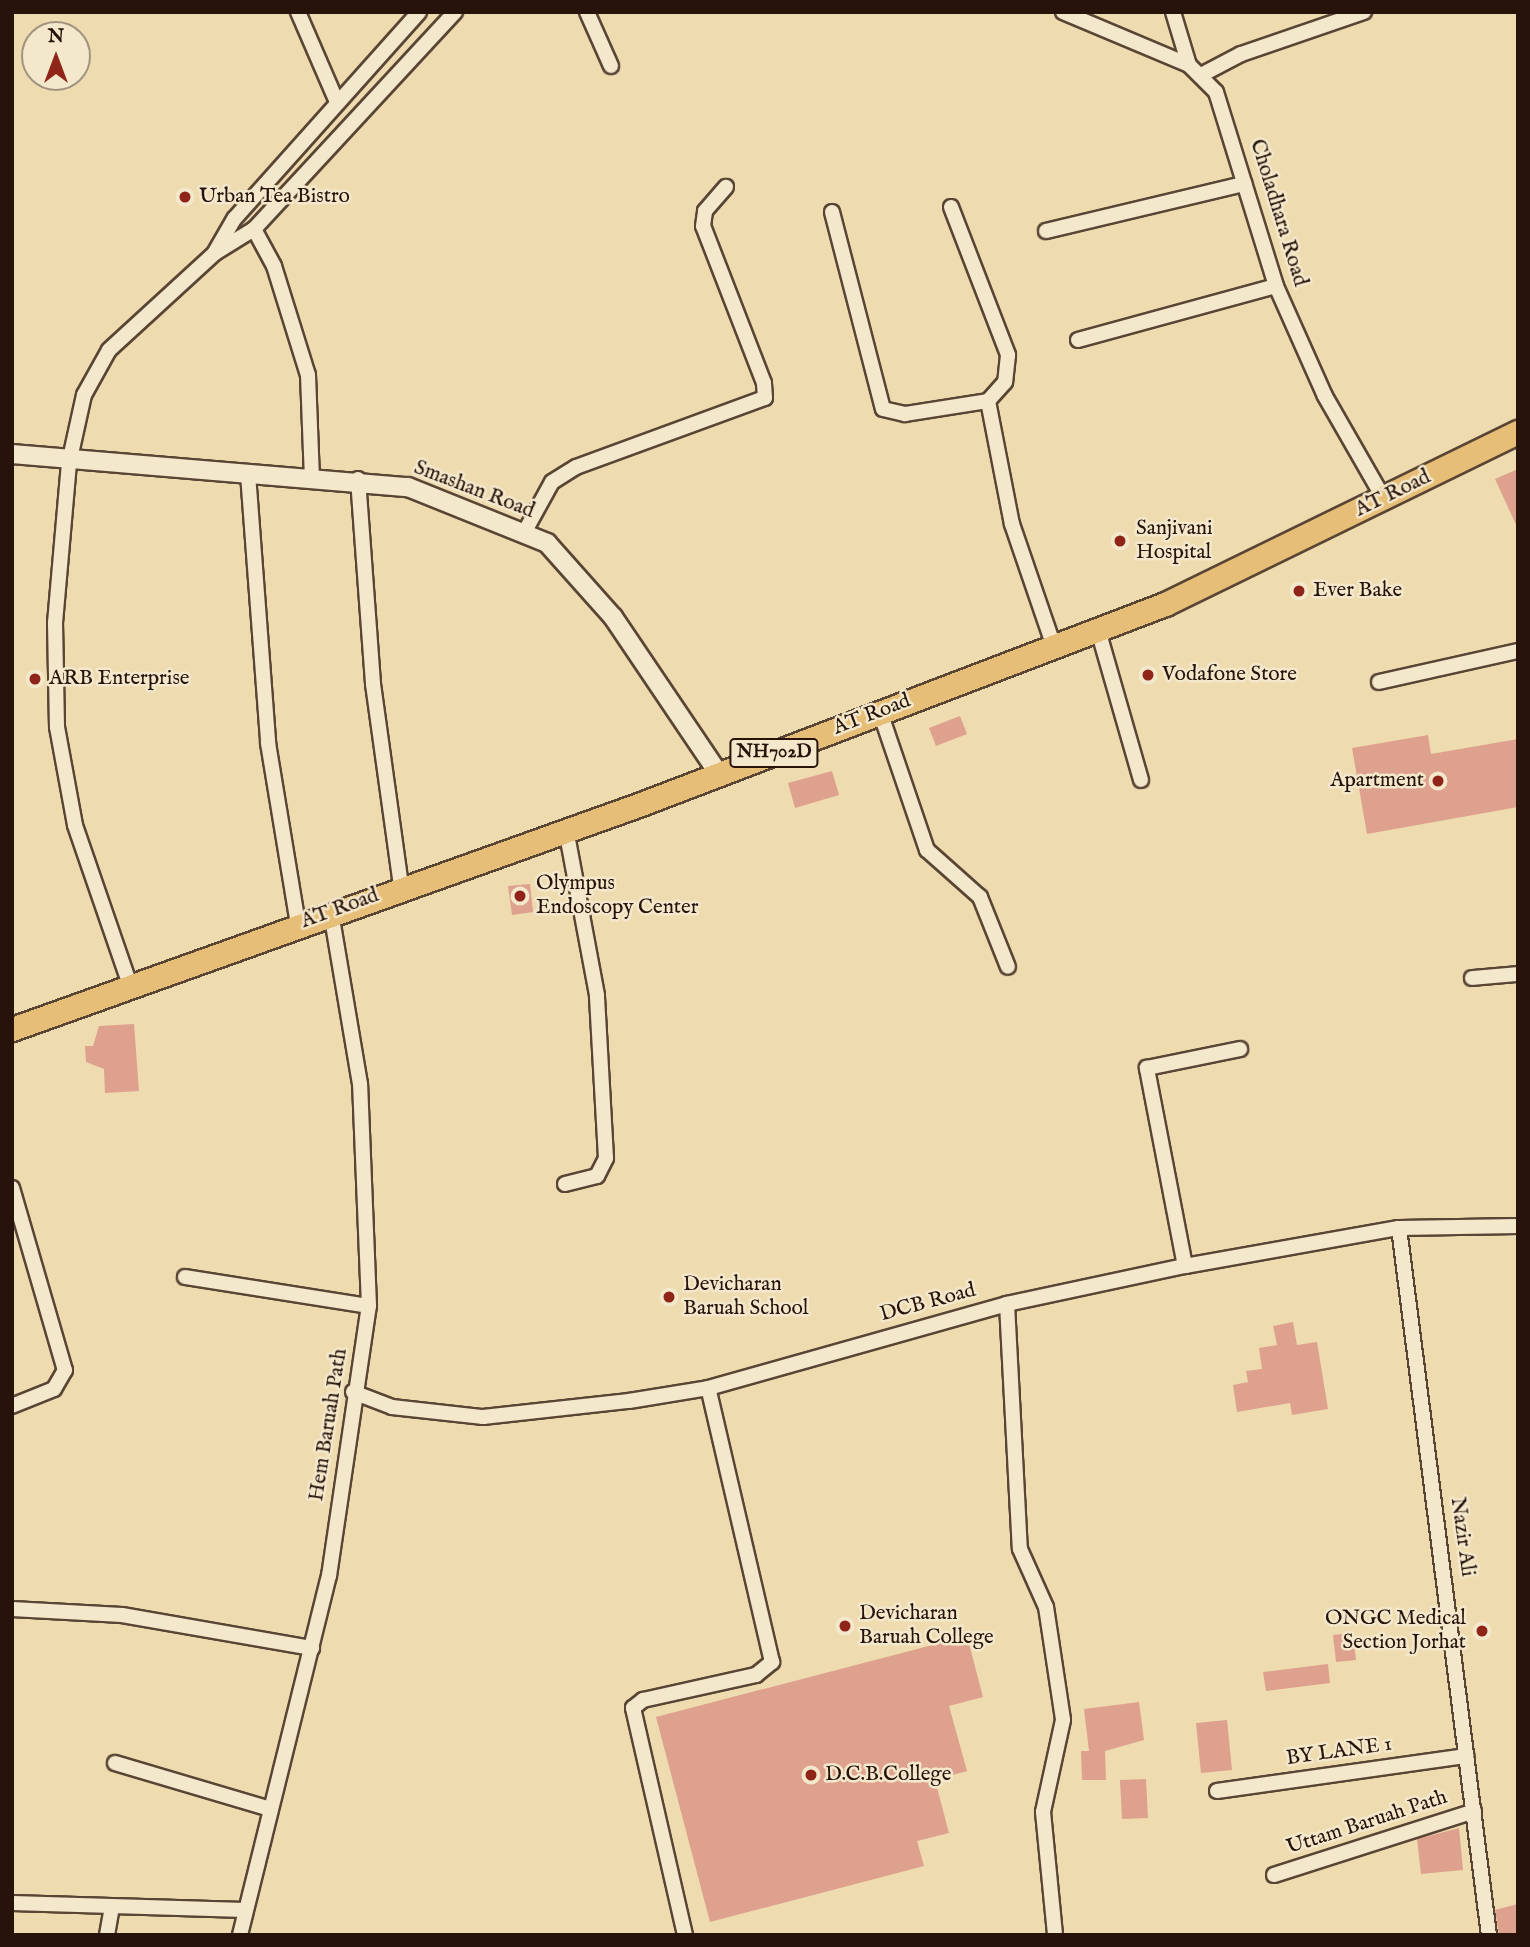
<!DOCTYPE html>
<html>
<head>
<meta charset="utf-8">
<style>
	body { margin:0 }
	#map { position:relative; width:1530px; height:1947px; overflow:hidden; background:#eedbb0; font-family:"IM FELL English",serif }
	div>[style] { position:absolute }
	.building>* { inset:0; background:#dea18d }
	.roads { filter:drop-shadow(2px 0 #594534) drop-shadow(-2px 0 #594534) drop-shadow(0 2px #594534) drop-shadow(0 -2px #594534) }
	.minor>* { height:14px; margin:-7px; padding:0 7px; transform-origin:7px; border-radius:7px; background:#f4e8cc }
	.tertiary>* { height:18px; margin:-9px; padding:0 9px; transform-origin:9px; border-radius:9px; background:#f4e8cc }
	.trunk>* { height:23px; margin:-11.5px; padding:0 11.5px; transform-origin:11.5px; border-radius:11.5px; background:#e7be78 }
	.dots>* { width:19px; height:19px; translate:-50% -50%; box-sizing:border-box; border:4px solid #f4e8cc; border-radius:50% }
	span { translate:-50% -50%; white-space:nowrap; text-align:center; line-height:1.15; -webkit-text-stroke:5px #f4e8cc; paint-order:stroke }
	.shield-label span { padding:2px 5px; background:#f4e8cc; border:2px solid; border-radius:5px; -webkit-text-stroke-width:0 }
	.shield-label { font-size:19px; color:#27130a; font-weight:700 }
	.poi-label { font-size:21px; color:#27130a }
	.left { translate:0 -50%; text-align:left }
	.right { translate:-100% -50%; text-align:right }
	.street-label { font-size:21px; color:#27130a }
	.frame { position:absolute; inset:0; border:14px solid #27130a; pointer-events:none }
	.north { position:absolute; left:21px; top:21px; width:70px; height:70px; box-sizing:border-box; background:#f4e8cc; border:2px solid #a2937e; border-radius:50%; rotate:0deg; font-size:19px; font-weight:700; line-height:28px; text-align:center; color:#27130a }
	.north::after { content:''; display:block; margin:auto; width:24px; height:32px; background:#8f2418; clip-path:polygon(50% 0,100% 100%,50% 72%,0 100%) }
</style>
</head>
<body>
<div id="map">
	<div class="building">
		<div style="clip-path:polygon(1518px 469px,1518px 529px,1495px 479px)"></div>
		<div style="clip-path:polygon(960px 716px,967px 734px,936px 746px,929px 728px)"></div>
		<div style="clip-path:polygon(1428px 735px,1431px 754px,1518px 739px,1518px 807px,1367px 834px,1352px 748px)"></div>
		<div style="clip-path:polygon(832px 771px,839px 795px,795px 808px,788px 783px)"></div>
		<div style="clip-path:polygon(530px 884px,533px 912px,512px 915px,508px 886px)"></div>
		<div style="clip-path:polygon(134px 1024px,139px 1091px,105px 1093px,104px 1069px,86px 1062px,85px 1046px,93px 1046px,99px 1026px)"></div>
		<div style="clip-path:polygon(1293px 1322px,1297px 1345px,1317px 1342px,1328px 1409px,1292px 1415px,1290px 1403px,1237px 1412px,1233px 1385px,1248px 1382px,1246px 1371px,1262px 1369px,1259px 1348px,1277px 1345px,1273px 1326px)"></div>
		<div style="clip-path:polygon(1353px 1633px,1356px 1660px,1336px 1662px,1333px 1635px)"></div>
		<div style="clip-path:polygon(967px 1636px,983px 1697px,949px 1706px,967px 1771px,935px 1780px,949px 1833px,917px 1841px,924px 1866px,710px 1922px,656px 1717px)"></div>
		<div style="clip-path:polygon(1328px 1664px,1330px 1683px,1266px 1691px,1263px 1672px)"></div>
		<div style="clip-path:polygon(1139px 1702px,1144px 1740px,1105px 1751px,1106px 1780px,1082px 1780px,1081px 1751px,1089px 1751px,1084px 1709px)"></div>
		<div style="clip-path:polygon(1227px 1720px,1232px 1770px,1201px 1773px,1196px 1723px)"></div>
		<div style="clip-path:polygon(1146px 1779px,1148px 1818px,1122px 1819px,1120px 1780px)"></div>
		<div style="clip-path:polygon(1459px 1828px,1463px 1870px,1421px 1874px,1417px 1839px)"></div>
		<div style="clip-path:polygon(1518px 1904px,1518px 1935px,1499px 1935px,1495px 1910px)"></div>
	</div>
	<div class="roads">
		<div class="minor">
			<div style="left:298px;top:12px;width:96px;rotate:66.6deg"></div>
			<div style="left:587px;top:12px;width:59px;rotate:66deg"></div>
			<div style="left:1063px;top:12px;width:137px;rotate:22.8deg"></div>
			<div style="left:1189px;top:65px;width:38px;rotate:45deg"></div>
			<div style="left:1216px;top:92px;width:203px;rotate:72.8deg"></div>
			<div style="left:1276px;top:286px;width:120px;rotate:66deg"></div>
			<div style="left:1325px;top:396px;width:119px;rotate:60.2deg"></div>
			<div style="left:1173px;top:12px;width:55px;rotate:73.2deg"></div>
			<div style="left:1203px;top:74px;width:43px;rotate:-27.8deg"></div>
			<div style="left:1241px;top:54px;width:130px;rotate:-18.9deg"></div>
			<div style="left:951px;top:207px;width:159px;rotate:68.9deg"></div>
			<div style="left:1008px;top:355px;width:27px;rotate:96deg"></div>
			<div style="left:1005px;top:382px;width:25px;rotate:132deg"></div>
			<div style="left:988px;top:401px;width:125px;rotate:79deg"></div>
			<div style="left:1012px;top:524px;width:130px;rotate:71.1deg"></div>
			<div style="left:832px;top:212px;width:203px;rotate:75.5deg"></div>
			<div style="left:883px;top:409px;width:23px;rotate:13deg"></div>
			<div style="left:905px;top:414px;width:84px;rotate:-8.9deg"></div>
			<div style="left:254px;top:229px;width:42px;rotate:61.6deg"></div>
			<div style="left:274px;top:266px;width:114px;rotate:72.7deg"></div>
			<div style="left:308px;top:375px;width:102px;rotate:87.8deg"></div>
			<div style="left:1046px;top:231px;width:204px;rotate:-13.4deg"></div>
			<div style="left:215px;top:252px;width:39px;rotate:-60deg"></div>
			<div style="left:235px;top:218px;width:276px;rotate:-48.2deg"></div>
			<div style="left:1078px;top:340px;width:205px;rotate:-15.3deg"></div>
			<div style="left:248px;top:474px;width:270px;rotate:85.7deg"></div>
			<div style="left:268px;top:743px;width:184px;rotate:80.6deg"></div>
			<div style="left:358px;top:479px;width:206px;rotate:85.8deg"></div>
			<div style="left:373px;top:684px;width:205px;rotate:82.1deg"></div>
			<div style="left:524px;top:533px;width:58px;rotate:-61.2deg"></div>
			<div style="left:552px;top:482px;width:28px;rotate:-32deg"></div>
			<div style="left:576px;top:467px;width:201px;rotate:-20.1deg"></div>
			<div style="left:765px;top:398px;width:15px;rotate:-94deg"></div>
			<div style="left:764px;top:383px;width:168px;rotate:-111.2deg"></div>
			<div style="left:703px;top:226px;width:15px;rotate:-82deg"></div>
			<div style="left:705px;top:211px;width:32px;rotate:-49deg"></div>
			<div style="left:1098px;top:630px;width:156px;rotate:74deg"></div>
			<div style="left:1379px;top:682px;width:142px;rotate:-12.6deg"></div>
			<div style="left:880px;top:712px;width:146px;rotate:71.2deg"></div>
			<div style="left:927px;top:850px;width:71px;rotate:41.6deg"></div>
			<div style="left:980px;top:897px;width:75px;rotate:68.2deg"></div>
			<div style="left:1472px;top:978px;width:46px;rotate:-5deg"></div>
			<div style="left:130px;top:985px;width:169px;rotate:-109deg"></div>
			<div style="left:75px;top:825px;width:100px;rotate:-100.4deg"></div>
			<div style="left:57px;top:727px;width:104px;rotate:-91.1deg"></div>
			<div style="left:55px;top:623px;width:161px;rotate:-85deg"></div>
			<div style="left:69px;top:463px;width:70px;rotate:-77.6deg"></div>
			<div style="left:84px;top:395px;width:51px;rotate:-60.9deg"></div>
			<div style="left:109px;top:350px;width:144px;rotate:-42.5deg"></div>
			<div style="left:215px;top:253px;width:46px;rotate:-31.6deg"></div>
			<div style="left:254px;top:229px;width:296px;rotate:-47.2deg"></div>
			<div style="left:565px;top:1184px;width:33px;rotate:-14deg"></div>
			<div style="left:597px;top:1176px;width:20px;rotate:-63deg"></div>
			<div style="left:606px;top:1158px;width:163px;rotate:-93.2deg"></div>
			<div style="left:597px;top:995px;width:169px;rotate:-100.6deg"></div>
			<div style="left:12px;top:1188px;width:190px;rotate:73.8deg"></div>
			<div style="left:65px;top:1370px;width:22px;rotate:120deg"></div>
			<div style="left:54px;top:1389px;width:45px;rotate:158deg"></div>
			<div style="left:1399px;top:1228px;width:713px;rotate:82.75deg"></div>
			<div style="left:1185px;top:1266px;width:202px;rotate:-100.9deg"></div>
			<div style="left:1147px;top:1068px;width:95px;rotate:-11.5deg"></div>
			<div style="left:185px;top:1277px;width:186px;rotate:9deg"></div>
			<div style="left:1007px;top:1304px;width:245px;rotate:87deg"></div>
			<div style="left:1020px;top:1549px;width:64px;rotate:65.9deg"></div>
			<div style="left:1046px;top:1607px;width:114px;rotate:81.4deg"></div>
			<div style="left:1063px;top:1720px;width:94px;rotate:102.3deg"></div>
			<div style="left:1043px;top:1812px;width:124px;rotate:84.4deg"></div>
			<div style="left:353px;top:1392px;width:42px;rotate:21deg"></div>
			<div style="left:392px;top:1407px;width:92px;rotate:6.3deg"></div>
			<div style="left:483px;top:1417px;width:147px;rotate:-6.3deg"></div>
			<div style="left:629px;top:1401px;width:80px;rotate:-9.3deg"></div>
			<div style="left:708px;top:1388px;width:311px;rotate:-15.7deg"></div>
			<div style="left:1007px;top:1304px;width:182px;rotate:-12.1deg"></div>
			<div style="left:1185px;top:1266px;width:217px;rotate:-10.1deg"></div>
			<div style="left:1399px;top:1228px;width:119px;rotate:-1deg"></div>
			<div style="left:12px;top:1609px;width:110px;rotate:3.1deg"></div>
			<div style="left:122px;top:1615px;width:193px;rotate:9.9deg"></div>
			<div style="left:115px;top:1763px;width:162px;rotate:16.5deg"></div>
			<div style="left:1217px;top:1791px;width:252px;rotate:-8deg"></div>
			<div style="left:1274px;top:1875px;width:210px;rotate:-17.7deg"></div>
			<div style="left:12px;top:1903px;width:233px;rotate:1.7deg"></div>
			<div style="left:107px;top:1935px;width:29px;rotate:-80deg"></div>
			<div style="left:240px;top:1935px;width:370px;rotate:-76.1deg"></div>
			<div style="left:329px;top:1576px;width:273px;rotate:-81.6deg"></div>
			<div style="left:369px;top:1306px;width:222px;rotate:-92.3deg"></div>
			<div style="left:360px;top:1084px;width:173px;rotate:-99.6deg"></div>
			<div style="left:685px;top:1935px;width:233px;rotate:-102.9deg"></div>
			<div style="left:633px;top:1708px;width:13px;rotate:-39deg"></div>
			<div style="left:643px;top:1700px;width:116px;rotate:-12.5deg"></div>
			<div style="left:756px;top:1675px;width:21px;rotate:-39deg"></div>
			<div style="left:772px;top:1662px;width:281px;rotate:-103.1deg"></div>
		</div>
		<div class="tertiary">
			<div style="left:12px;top:454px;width:397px;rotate:4.8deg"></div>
			<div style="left:408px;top:487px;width:150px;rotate:21.9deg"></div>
			<div style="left:547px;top:543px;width:99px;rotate:48.3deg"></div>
			<div style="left:613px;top:617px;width:189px;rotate:56deg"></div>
		</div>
		<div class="trunk">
			<div style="left:12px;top:1029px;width:668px;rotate:-19.68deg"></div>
			<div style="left:641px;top:804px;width:561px;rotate:-20.89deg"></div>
			<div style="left:1165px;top:604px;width:393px;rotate:-26deg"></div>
		</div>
	</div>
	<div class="dots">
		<div style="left:185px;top:197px;background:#8f2418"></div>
		<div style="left:1120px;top:541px;background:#8f2418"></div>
		<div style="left:1299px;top:591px;background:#8f2418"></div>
		<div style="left:1148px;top:675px;background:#8f2418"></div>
		<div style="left:35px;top:679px;background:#8f2418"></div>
		<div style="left:1438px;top:781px;background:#8f2418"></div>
		<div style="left:520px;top:896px;background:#8f2418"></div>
		<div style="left:669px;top:1297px;background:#8f2418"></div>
		<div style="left:845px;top:1626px;background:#8f2418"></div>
		<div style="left:1482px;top:1631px;background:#8f2418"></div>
		<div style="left:811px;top:1775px;background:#8f2418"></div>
	</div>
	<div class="shield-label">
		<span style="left:774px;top:753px">NH702D</span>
	</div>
	<div class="poi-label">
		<span class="left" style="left:199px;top:197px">Urban Tea Bistro</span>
		<span class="left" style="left:1136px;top:541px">Sanjivani<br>Hospital</span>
		<span class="left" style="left:1313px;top:591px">Ever Bake</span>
		<span class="left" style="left:1162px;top:675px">Vodafone Store</span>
		<span class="left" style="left:49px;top:679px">ARB Enterprise</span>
		<span class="right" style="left:1424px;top:781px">Apartment</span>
		<span class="left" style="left:536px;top:896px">Olympus<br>Endoscopy Center</span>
		<span class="left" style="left:683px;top:1297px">Devicharan<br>Baruah School</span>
		<span class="left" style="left:859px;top:1626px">Devicharan<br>Baruah College</span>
		<span class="right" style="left:1466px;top:1631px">ONGC Medical<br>Section Jorhat</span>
		<span class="left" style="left:825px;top:1775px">D.C.B.College</span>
	</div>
	<div class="street-label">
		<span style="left:1278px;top:213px;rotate:73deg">Choladhara Road</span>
		<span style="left:474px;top:490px;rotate:21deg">Smashan Road</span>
		<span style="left:1393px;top:494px;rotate:-26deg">AT Road</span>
		<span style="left:872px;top:715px;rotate:-21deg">AT Road</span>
		<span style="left:340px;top:909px;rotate:-20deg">AT Road</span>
		<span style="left:928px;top:1303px;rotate:-15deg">DCB Road</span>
		<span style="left:329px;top:1425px;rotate:-81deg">Hem Baruah Path</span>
		<span style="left:1462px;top:1537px;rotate:82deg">Nazir Ali</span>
		<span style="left:1339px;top:1752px;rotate:-8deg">BY LANE 1</span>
		<span style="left:1367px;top:1823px;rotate:-18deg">Uttam Baruah Path</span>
	</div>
	<div class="frame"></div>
	<div class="north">N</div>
</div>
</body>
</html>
